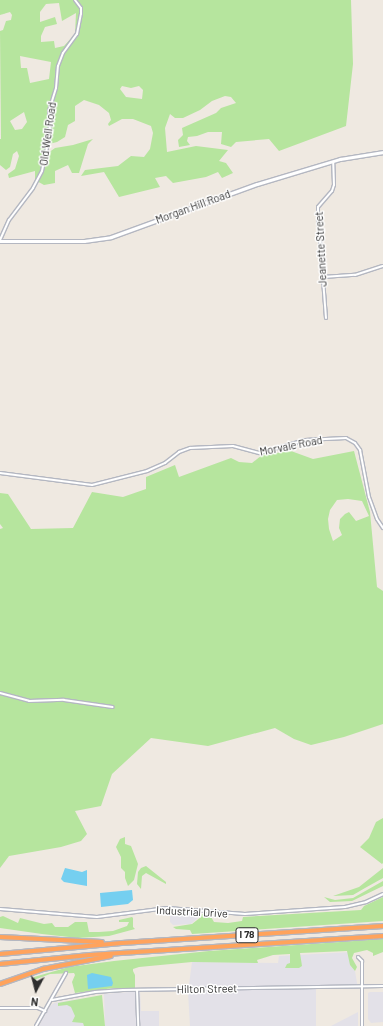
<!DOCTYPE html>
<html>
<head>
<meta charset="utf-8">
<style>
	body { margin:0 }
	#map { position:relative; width:383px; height:1026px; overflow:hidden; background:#efe9e1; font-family:Barlow,sans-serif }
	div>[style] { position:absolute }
	.industrial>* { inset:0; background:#e3e1e8 }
	.green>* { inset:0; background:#b6e59e }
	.water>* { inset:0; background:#75cff0 }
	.roads { filter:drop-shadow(1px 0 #b4b7c1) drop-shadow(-1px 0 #b4b7c1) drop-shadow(0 1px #b4b7c1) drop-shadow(0 -1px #b4b7c1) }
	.minor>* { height:2px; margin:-1px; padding:0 1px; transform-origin:1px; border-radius:1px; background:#fff }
	.secondary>* { height:3px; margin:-1.5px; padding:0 1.5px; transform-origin:1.5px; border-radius:1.5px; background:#fff }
	.motorway>* { height:4px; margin:-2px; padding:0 2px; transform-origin:2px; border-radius:2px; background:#ffa35c }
	span { translate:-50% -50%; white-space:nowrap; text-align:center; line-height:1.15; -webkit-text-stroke:3px #fff; paint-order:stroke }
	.shield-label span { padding:1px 3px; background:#fff; border:1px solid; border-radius:3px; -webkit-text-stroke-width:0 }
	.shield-label { font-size:10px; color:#2e2e2e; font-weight:700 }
	.street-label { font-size:11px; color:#2e2e2e }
	.north { position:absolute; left:16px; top:970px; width:40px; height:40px; -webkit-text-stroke:3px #fff; paint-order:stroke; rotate:187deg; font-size:11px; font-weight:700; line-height:16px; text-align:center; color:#2e2e2e }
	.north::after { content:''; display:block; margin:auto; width:14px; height:18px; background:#2e2e2e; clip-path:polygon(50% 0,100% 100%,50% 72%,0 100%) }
</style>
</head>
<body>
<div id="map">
	<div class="industrial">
		<div style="clip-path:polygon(170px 910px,200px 913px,198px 918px,191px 924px,173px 925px,170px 922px)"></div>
		<div style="clip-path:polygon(351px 952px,350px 965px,355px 971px,358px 989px,316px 989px,316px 1026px,190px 1026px,188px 992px,192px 962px,278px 963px,279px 956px)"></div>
		<div style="clip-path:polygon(140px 991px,141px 1011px,159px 1011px,159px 1026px,105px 1026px,104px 994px)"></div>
		<div style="clip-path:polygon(370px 992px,383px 992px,383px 1022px,371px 1023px,368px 1019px,368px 993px)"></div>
		<div style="clip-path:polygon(80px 999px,84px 1026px,39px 1026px,50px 1006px,54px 1003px)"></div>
		<div style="clip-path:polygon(358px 1012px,358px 1026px,331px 1026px)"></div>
	</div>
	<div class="green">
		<div style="clip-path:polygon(evenodd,0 0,351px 0,353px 64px,346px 126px,279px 151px,269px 139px,236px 142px,231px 147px,221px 144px,222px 132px,208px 132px,197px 136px,188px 137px,187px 141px,190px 145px,179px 147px,178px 140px,183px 135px,182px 128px,216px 113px,221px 108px,236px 103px,231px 97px,225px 96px,212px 101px,200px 110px,183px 118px,175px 118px,170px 114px,165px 128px,167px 152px,196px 146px,228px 150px,219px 161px,226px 163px,233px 173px,222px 178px,218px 172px,206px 177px,173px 183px,166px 176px,155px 178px,160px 187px,119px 197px,104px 172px,81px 176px,85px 170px,118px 166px,131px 156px,144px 157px,150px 149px,153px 133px,151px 126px,133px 119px,122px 119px,109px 126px,108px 124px,111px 120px,109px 113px,99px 105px,84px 100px,75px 106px,75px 121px,68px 125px,65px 137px,57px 142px,45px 145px,45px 149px,48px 153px,55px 148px,73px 145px,93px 139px,88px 144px,79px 173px,72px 173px,68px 165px,55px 171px,55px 183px,44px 185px,35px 180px,35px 171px,9px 178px,8px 174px,15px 169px,19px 156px,17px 151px,13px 154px,10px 167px,6px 170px,0 165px,0 139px,1px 139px,0 31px,3px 30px,6px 21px,11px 20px,12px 15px,10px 12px,0 15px,0 0,59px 3px,62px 21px,76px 13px,75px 34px,64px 46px,55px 48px,54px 41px,41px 42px,41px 36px,45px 27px,57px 24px,55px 17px,40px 22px,40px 12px,46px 4px,59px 3px,0 0,20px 56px,51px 62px,49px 79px,30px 83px,27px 68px,21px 68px,20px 56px,0 0,122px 86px,131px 88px,139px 86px,143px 90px,142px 99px,126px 97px,120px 89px,122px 86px,0 0,24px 112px,27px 122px,22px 129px,15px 130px,10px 121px,24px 112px)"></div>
		<div style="clip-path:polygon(evenodd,291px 451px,313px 459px,354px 451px,370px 512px,377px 587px,383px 591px,383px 724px,344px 737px,311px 745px,294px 739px,275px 728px,208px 746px,151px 738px,112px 774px,101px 806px,75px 811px,87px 834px,81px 841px,61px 847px,9px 856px,0 868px,0 529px,3px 528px,0 524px,0 493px,8px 494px,31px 529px,73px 528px,92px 492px,123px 497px,146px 489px,146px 477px,175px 465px,179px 477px,231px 458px,239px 462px,252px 463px,262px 455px,291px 451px,348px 499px,362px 501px,369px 516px,356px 521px,349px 512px,345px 514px,340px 519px,339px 528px,342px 535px,333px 541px,329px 529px,328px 519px,330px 510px,337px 500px,348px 499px)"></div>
		<div style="clip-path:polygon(383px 818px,383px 863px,382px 864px,360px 847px,369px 838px,376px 822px)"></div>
		<div style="clip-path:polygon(125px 837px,125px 844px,131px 846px,138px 864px,134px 880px,128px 886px,125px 878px,125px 872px,121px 868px,121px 857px,116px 847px,120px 839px)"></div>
		<div style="clip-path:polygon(146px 866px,166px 882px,166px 884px,146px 873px,142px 876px,141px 889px,137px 884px,138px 872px,141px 868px)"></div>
		<div style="clip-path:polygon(383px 868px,383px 878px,365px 888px,353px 895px,333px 896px,359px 887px)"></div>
		<div style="clip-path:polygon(383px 881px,383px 886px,352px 901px,330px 902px,324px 897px,335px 900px,353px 898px)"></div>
		<div style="clip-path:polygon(383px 897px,383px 921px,192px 934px,190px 930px,176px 929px,173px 927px,192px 924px,201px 917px,202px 914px,210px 915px,214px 922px,228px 923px,242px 921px,243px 917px,361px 910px,364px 906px)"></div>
		<div style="clip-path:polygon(3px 916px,18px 923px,20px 918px,44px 924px,52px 923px,55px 927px,68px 927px,75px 922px,87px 922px,89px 932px,99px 932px,113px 931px,127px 926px,129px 922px,119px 922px,119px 920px,132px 917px,133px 918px,133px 927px,135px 929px,109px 936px,78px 938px,42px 934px,0 928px,0 917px)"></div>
		<div style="clip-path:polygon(383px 939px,383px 952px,373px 956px,373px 953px,367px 950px,354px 953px,352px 958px,357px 967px,355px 971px,350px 965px,347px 951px,300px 953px,302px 966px,299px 968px,285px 968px,287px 964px,290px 963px,290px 954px,273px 955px,257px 960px,258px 963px,192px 962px,139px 967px,133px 969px,133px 971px,135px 975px,135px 988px,114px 988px,75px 993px,72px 982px,75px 975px,74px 973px,50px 974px,34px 980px,34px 977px,69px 967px,114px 961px,209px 951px)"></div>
		<div style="clip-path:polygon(102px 995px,105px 1026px,84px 1026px,83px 1023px,72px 1022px,75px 1016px,71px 1007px,67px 1005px,58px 1006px,58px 1003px)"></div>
	</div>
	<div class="water">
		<div style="clip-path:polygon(65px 868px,82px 872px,87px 870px,87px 886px,64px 882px,61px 879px)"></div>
		<div style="clip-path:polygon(132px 890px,133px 900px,128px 904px,101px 907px,100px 893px)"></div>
		<div style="clip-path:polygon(92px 973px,111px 977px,113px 983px,112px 986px,88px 989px,87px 975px)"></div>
	</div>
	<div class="roads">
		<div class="minor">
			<div style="left:0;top:240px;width:22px;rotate:-66deg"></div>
			<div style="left:9px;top:220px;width:40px;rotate:-53deg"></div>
			<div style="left:33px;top:188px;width:19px;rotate:-62deg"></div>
			<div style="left:42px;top:171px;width:38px;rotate:-78deg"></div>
			<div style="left:50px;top:134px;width:23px;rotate:-92deg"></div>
			<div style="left:49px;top:111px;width:24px;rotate:-73deg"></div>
			<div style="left:56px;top:88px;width:22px;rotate:-85deg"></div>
			<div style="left:58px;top:66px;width:14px;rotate:-69deg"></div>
			<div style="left:63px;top:53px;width:24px;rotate:-54deg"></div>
			<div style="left:77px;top:34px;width:20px;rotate:-79deg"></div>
			<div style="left:81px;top:14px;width:6px;rotate:-90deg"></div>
			<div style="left:81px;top:8px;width:10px;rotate:-127deg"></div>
			<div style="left:323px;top:277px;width:32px;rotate:-4deg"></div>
			<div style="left:355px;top:275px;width:29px;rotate:-18deg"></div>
			<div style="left:326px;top:318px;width:104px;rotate:-94.4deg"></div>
			<div style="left:318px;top:214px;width:7px;rotate:-90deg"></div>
			<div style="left:318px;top:207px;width:21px;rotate:-49deg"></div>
			<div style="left:332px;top:191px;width:6px;rotate:-72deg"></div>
			<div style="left:334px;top:185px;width:23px;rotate:-92deg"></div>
			<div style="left:0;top:473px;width:93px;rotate:7.4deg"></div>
			<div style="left:92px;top:485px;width:57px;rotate:-14.3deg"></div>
			<div style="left:147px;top:471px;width:20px;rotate:-24deg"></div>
			<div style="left:165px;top:463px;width:18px;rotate:-38deg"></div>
			<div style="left:179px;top:452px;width:12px;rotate:-20deg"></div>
			<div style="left:190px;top:448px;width:43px;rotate:-2.7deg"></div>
			<div style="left:233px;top:446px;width:28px;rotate:15deg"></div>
			<div style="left:260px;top:453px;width:47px;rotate:-16.1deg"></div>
			<div style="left:305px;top:440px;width:41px;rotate:-2.8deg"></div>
			<div style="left:346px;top:438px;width:10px;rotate:29deg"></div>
			<div style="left:355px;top:443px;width:9px;rotate:54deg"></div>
			<div style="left:360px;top:450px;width:48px;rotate:79.2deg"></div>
			<div style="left:369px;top:497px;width:23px;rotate:70deg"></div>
			<div style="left:377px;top:519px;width:11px;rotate:56deg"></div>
			<div style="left:0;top:693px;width:30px;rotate:15deg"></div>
			<div style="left:29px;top:701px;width:35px;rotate:-2deg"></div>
			<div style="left:64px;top:700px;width:49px;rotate:8.3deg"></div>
			<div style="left:0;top:909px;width:97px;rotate:4.7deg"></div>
			<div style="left:97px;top:917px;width:71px;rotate:-7.3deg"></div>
			<div style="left:167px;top:908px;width:78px;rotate:4.4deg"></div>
			<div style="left:245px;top:914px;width:100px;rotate:-4deg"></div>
			<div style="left:345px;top:907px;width:22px;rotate:-13deg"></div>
			<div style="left:366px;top:902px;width:19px;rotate:-25deg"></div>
			<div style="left:358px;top:957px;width:6px;rotate:45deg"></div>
			<div style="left:362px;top:961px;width:65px;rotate:90deg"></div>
			<div style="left:137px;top:990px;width:36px;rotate:88deg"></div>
			<div style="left:52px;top:1000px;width:44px;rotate:-10.5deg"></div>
			<div style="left:95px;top:992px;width:28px;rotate:-4deg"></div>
			<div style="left:123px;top:990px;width:260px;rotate:-0.9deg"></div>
			<div style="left:0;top:1008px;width:38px"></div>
			<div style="left:38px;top:1008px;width:8px;rotate:23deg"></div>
			<div style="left:36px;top:1026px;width:61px;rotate:-60.5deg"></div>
		</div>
		<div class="secondary">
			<div style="left:0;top:241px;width:84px"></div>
			<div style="left:84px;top:241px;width:27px;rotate:-8deg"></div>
			<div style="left:111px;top:237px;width:155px;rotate:-20deg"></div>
			<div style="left:257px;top:184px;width:87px;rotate:-16.8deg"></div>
			<div style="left:340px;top:159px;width:44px;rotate:-9.2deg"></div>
		</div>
		<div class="motorway">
			<div style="left:0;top:937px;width:102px;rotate:2.8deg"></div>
			<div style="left:0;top:954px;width:122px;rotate:-5.2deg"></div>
			<div style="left:122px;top:943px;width:262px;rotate:-3.7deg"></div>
			<div style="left:0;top:964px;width:90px;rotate:-5.7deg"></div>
			<div style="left:90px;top:955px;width:294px;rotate:-3.7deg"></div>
			<div style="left:0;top:984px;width:46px;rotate:-19.2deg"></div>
			<div style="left:43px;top:969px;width:69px;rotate:-10.8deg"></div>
		</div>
	</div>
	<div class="shield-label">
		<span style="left:247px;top:935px">I 78</span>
	</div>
	<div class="street-label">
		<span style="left:48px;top:134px;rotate:-82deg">Old Well Road</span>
		<span style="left:193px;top:207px;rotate:-20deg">Morgan Hill Road</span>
		<span style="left:321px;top:249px;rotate:-93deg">Jeanette Street</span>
		<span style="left:291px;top:446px;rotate:-11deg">Morvale Road</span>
		<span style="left:192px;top:912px;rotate:3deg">Industrial Drive</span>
		<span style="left:207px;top:989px;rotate:-1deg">Hilton Street</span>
	</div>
	<div class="north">N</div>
</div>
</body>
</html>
